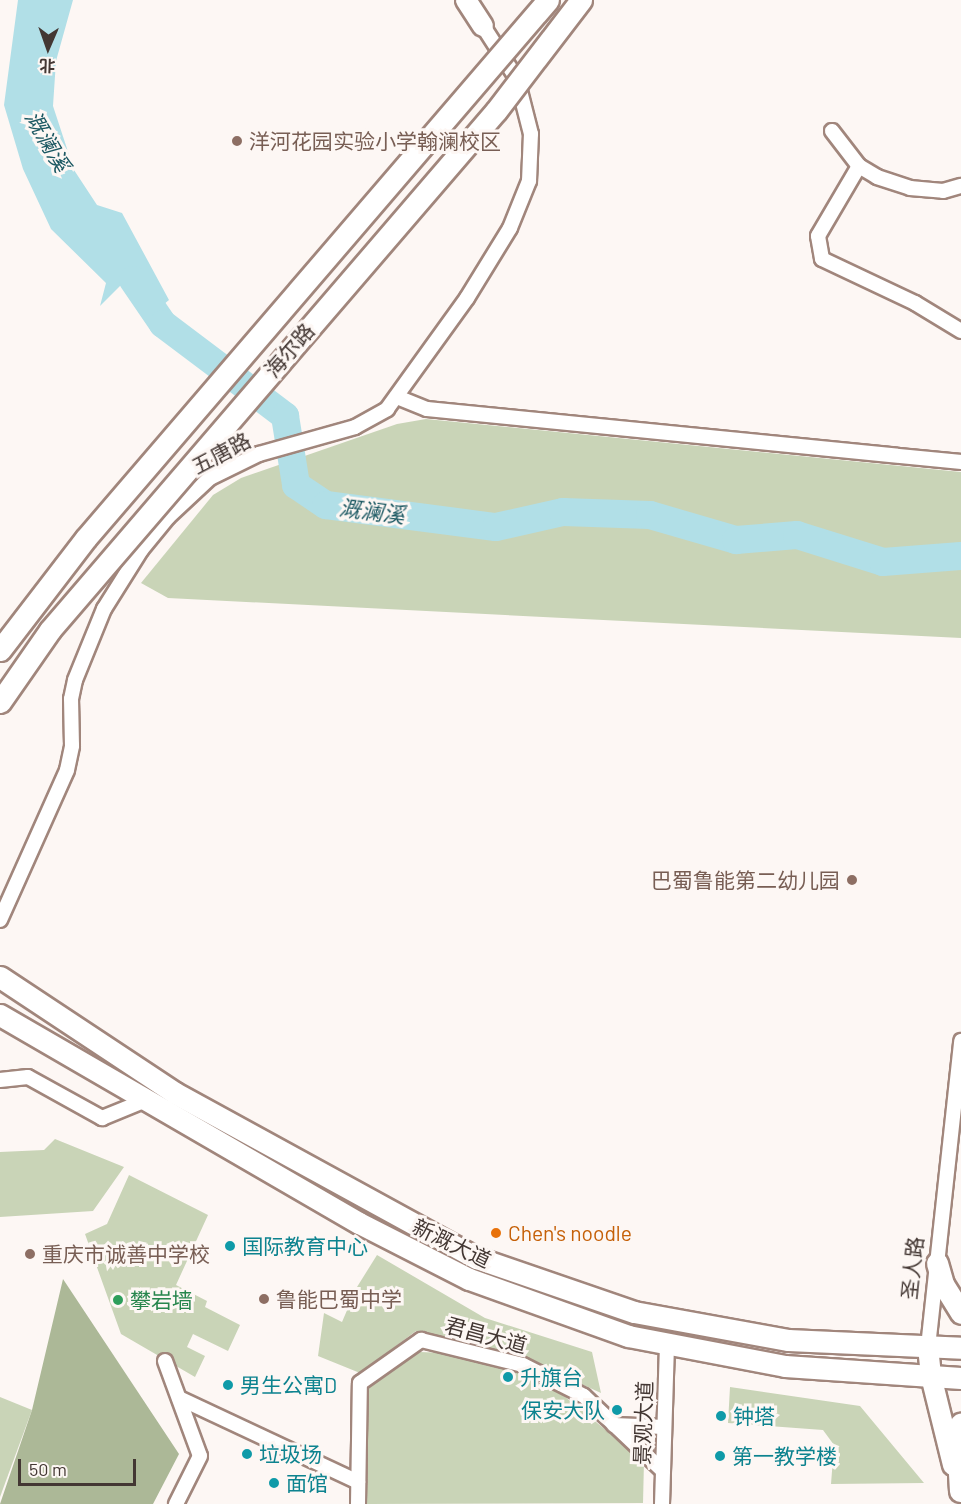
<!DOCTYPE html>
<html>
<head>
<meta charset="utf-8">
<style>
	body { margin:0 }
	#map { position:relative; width:961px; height:1504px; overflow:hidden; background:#fdf7f4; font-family:Barlow,"Noto Sans SC",sans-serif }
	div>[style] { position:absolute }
	.green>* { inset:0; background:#c9d4b7 }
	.forest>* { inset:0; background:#acb897 }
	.water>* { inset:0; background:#b1dfe7 }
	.river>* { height:28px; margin:-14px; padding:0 14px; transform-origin:14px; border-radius:14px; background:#b1dfe7 }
	.roads { filter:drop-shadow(2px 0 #a1867c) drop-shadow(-2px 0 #a1867c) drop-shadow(0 2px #a1867c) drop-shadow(0 -2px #a1867c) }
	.street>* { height:14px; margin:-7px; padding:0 7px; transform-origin:7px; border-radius:7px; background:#fff }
	.secondary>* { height:20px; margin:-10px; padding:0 10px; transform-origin:10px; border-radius:10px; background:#fff }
	.primary>* { height:21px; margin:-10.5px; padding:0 10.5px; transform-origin:10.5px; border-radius:10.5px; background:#fff }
	.bridges { filter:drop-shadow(2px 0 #a1867c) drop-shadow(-2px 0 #a1867c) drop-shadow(0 2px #a1867c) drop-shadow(0 -2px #a1867c) }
	.primary-bridge>* { height:21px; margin:-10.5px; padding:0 10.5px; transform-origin:10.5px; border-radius:10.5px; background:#fff }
	.dots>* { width:16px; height:16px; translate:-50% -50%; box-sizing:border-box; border:3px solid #fdf7f4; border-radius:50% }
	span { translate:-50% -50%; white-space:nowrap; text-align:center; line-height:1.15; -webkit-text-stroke:6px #fdf7f4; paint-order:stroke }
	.education-label { font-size:21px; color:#785e54 }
	.left { translate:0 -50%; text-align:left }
	.right { translate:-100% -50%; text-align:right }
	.street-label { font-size:21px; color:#433733 }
	.food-label { font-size:21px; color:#c56008 }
	.culture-label { font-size:21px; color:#0d838f }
	.leisure-label { font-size:21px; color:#27864d }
	.water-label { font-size:22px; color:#1b5862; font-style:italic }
	.north { position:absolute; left:18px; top:18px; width:60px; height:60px; -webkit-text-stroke:4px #fdf7f4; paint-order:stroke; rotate:182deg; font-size:16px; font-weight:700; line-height:24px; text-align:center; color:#433733 }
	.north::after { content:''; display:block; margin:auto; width:21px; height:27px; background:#433733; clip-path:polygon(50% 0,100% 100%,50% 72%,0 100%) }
	.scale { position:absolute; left:18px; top:1459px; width:118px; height:27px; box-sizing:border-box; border:3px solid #433733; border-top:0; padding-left:8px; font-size:18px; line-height:21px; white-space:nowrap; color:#433733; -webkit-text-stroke:4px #fdf7f4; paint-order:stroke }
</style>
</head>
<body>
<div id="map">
	<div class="green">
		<div style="clip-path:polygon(426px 419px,961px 472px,961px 638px,168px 598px,141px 583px,213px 495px,241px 478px,397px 424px)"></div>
		<div style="clip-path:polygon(55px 1139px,124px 1167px,93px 1211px,0 1217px,0 1152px,44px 1150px)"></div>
		<div style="clip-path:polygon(129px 1175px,208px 1215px,176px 1285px,207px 1301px,205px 1307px,240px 1325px,228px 1351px,193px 1334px,187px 1347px,205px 1356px,195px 1377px,121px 1334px,85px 1234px,107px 1224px)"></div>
		<div style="clip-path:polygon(377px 1255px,485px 1318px,592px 1352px,601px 1393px,524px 1358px,416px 1331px,360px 1373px,318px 1356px,324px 1313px,342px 1322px,357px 1287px)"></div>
		<div style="clip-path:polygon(420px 1352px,445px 1353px,520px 1368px,553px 1387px,644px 1461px,643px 1503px,367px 1504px,368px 1386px)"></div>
		<div style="clip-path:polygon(730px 1387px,860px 1406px,924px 1483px,831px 1484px,834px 1445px,823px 1430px,728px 1423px)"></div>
		<div style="clip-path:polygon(0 1397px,32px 1410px,0 1497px)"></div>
	</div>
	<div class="forest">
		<div style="clip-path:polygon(63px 1279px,179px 1454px,153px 1504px,0 1504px,32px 1410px)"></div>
	</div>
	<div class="water">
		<div style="clip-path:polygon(18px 0,73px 0,56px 61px,53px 106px,74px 170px,97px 205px,122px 213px,169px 300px,147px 318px,121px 285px,100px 306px,106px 283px,51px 229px,23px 169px,4px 105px)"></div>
	</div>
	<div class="river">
		<div style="left:133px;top:280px;width:53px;rotate:55.7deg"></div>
		<div style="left:163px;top:324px;width:153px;rotate:37deg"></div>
		<div style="left:285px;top:416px;width:70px;rotate:80.9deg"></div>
		<div style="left:296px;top:485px;width:36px;rotate:34deg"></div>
		<div style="left:326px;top:505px;width:171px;rotate:7.4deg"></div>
		<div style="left:496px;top:527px;width:69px;rotate:-12.6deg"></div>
		<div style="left:563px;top:512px;width:87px;rotate:2deg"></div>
		<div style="left:650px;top:515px;width:90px;rotate:16.2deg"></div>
		<div style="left:736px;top:540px;width:61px;rotate:-4.7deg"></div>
		<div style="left:797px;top:535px;width:90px;rotate:17.4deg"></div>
		<div style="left:883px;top:562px;width:78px;rotate:-4.4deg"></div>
	</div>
	<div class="roads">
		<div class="street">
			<div style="left:832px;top:131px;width:44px;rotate:52.4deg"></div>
			<div style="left:859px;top:166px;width:21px;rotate:31deg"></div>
			<div style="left:877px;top:177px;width:35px;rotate:18deg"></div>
			<div style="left:910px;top:188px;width:33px;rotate:5deg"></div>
			<div style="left:943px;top:191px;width:19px;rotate:-16deg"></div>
			<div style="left:859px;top:166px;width:81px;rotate:120.4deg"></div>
			<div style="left:818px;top:236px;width:23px;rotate:80deg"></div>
			<div style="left:822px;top:259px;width:103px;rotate:25.3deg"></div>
			<div style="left:915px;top:303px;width:54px;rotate:31.3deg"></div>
			<div style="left:397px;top:397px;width:32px;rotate:22deg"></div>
			<div style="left:427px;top:409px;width:537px;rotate:5.67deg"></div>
			<div style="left:0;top:920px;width:164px;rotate:-65.9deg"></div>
			<div style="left:67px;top:770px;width:25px;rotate:-78deg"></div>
			<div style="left:72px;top:746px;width:47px;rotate:-91.2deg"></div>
			<div style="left:71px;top:699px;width:19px;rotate:-78deg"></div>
			<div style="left:75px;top:680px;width:77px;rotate:-67.8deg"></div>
			<div style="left:104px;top:609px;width:70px;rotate:-57.9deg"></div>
			<div style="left:141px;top:550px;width:43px;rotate:-50.7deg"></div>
			<div style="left:168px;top:517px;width:57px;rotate:-42.9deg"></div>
			<div style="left:210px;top:478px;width:55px;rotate:-26.1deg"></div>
			<div style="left:259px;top:454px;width:100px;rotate:-15.7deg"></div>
			<div style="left:355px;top:427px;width:37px;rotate:-29deg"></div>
			<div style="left:387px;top:409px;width:137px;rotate:-54.2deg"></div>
			<div style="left:467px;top:298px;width:82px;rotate:-58.4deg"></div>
			<div style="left:510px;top:228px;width:51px;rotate:-68deg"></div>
			<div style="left:529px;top:181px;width:47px;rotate:-87.6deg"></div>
			<div style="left:531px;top:134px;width:57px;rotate:-104.3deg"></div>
			<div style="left:517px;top:79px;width:63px;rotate:-122.7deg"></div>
			<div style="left:0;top:1080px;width:28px;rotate:-6deg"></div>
			<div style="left:28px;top:1077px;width:85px;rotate:29deg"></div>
			<div style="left:102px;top:1118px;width:48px;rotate:-22.2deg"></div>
			<div style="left:928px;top:1347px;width:308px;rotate:-83.8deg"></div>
			<div style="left:165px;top:1361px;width:101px;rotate:69.8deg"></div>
			<div style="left:200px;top:1456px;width:54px;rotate:116.6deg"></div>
			<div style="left:179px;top:1398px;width:198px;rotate:25.1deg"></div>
			<div style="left:614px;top:1425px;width:50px;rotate:2.3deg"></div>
			<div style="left:358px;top:1504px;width:121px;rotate:-89.1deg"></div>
			<div style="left:360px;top:1383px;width:75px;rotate:-35.2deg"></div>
			<div style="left:421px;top:1340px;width:105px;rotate:13.8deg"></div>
			<div style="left:523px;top:1365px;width:68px;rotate:26.9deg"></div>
			<div style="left:584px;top:1396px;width:109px;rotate:43.5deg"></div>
			<div style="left:662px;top:1504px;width:161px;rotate:-88.2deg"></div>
		</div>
		<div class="secondary">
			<div style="left:466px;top:0;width:31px;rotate:57deg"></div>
			<div style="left:928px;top:1347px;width:29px;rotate:84deg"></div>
			<div style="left:931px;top:1376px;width:92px;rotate:76.1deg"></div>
		</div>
		<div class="primary">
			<div style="left:0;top:977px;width:210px;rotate:33.5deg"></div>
			<div style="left:175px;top:1093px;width:344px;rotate:28.7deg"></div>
			<div style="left:477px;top:1258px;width:166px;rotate:19deg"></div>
			<div style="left:634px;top:1312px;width:157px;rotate:10.3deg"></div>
			<div style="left:788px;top:1340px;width:173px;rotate:2.6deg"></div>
			<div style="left:0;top:1015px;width:415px;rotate:30.1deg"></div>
			<div style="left:359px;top:1223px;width:123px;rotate:27deg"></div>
			<div style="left:469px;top:1279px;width:169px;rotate:19.7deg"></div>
			<div style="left:628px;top:1336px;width:160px;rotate:10.8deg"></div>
			<div style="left:785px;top:1366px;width:176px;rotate:3.9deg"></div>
			<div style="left:937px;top:1263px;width:22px;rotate:74deg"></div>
			<div style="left:943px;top:1284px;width:34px;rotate:58deg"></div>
			<div style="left:960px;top:1491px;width:52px;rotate:-93.3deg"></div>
			<div style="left:957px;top:1439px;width:16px;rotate:-76deg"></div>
		</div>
	</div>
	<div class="bridges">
		<div class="primary-bridge">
			<div style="left:0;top:650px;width:141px;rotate:-52.5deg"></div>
			<div style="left:86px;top:538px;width:709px;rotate:-49.35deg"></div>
			<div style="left:0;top:702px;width:88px;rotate:-55.2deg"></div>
			<div style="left:50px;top:630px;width:684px;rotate:-49.33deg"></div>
			<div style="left:496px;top:111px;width:140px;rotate:-52.6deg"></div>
		</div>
	</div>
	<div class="dots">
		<div style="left:237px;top:141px;background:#8d6e63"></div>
		<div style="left:852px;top:880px;background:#8d6e63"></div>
		<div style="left:496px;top:1233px;background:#e8710a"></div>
		<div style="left:230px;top:1246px;background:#0f9aa8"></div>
		<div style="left:30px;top:1254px;background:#8d6e63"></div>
		<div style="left:264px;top:1299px;background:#8d6e63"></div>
		<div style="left:118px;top:1300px;background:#2e9e5b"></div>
		<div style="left:508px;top:1377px;background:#0f9aa8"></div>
		<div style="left:228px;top:1385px;background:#0f9aa8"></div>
		<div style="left:617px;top:1410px;background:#0f9aa8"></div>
		<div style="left:721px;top:1416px;background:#0f9aa8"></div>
		<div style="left:247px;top:1454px;background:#0f9aa8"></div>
		<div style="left:720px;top:1456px;background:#0f9aa8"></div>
		<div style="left:274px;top:1483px;background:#0f9aa8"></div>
	</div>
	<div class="education-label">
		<span class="left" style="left:249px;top:141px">洋河花园实验小学翰澜校区</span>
		<span class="right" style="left:840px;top:880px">巴蜀鲁能第二幼儿园</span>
		<span class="left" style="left:42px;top:1254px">重庆市诚善中学校</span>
		<span class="left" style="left:276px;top:1299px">鲁能巴蜀中学</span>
	</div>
	<div class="street-label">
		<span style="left:289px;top:350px;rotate:-49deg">海尔路</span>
		<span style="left:221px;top:453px;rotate:-28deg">五唐路</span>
		<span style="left:452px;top:1243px;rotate:26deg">新溉大道</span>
		<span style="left:912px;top:1268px;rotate:-84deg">圣人路</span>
		<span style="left:486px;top:1335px;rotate:15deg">君昌大道</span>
		<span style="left:643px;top:1423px;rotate:-88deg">景观大道</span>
	</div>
	<div class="food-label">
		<span class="left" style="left:508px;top:1233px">Chen's noodle</span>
	</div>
	<div class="culture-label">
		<span class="left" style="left:242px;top:1246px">国际教育中心</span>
		<span class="left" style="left:520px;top:1377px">升旗台</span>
		<span class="left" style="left:240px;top:1385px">男生公寓D</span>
		<span class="right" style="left:605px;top:1410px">保安大队</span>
		<span class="left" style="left:733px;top:1416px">钟塔</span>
		<span class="left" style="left:259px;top:1454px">垃圾场</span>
		<span class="left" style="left:732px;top:1456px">第一教学楼</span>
		<span class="left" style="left:286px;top:1483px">面馆</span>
	</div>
	<div class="leisure-label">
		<span class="left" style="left:130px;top:1300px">攀岩墙</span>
	</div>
	<div class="water-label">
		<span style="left:48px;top:141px;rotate:60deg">溉澜溪</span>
		<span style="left:372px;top:511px;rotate:7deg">溉澜溪</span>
	</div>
	<div class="north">北</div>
	<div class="scale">50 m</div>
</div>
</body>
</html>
